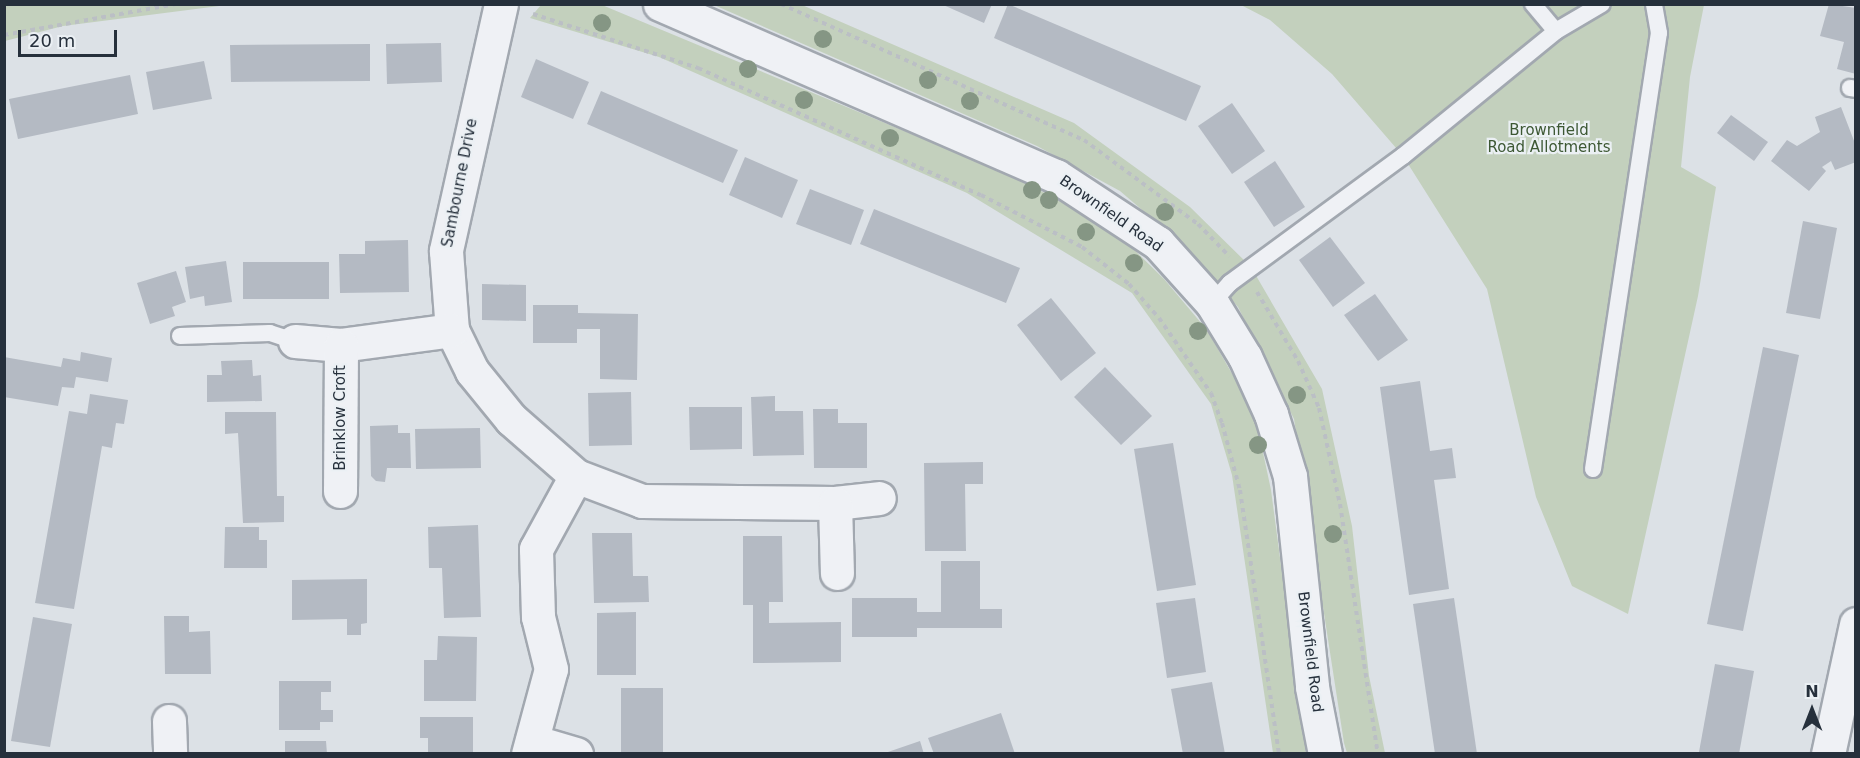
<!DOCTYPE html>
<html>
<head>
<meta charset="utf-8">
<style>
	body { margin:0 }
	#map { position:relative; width:1860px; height:758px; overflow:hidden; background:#dce1e6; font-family:"DejaVu Sans",sans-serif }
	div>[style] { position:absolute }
	.green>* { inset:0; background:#c3d0bd }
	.building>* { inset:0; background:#b4bac3 }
	.path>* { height:4px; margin-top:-2px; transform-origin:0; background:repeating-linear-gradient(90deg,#bbbfc5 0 4.5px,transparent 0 9px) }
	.roads { filter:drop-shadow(2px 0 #a2a8b0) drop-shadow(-2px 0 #a2a8b0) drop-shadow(0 2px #a2a8b0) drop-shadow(0 -2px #a2a8b0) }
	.service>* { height:16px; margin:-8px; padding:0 8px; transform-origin:8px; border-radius:8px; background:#eff1f5 }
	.minor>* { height:33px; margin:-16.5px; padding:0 16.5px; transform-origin:16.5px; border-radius:16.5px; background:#eff1f5 }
	.tertiary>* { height:33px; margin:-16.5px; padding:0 16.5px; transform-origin:16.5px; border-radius:16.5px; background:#eff1f5 }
	.trees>* { width:18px; height:18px; margin:-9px; border-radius:50%; background:#859684 }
	span { translate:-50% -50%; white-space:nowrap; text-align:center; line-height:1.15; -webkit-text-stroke:4.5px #ebf0f4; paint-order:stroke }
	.park-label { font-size:15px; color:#3d5834 }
	.street-label { font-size:15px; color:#26303c }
	.frame { position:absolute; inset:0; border:6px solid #26303c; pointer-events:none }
	.north { position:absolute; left:1782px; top:680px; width:60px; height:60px; -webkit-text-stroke:4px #ebf0f4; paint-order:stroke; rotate:0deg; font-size:16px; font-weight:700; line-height:24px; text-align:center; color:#26303c }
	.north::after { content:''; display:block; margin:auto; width:21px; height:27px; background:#26303c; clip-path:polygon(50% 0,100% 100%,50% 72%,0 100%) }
	.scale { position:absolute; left:18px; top:30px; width:99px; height:27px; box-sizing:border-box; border:3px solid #26303c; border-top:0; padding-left:8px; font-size:18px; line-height:21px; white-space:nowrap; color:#26303c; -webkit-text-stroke:4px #ebf0f4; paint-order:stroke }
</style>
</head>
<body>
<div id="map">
	<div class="green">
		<div style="clip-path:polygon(5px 4px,227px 4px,227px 5px,63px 26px,5px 41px)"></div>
		<div style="clip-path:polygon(541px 5px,602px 5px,1010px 175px,1112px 228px,1164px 279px,1207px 330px,1242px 391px,1258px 429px,1271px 490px,1306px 753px,1273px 753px,1232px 475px,1211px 404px,1132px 293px,967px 193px,659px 57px,530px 18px)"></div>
		<div style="clip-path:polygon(714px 5px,802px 5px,1074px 123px,1190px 207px,1251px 267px,1322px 389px,1352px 526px,1369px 676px,1385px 753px,1347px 753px,1344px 743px,1294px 419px,1238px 307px,1190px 251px,1120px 191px,1037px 146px)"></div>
		<div style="clip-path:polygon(1241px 5px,1704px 5px,1690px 77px,1681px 167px,1716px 187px,1698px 296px,1628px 614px,1572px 586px,1536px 497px,1487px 289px,1403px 156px,1332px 74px,1270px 20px)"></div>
	</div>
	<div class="building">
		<div style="clip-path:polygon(941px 4px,992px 4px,984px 23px)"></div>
		<div style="clip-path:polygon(1008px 4px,1201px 86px,1186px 121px,994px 38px)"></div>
		<div style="clip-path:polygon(1829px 4px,1856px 8px,1856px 74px,1837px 69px,1844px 42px,1820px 36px)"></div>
		<div style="clip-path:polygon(441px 43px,442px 82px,387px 84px,386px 44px)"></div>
		<div style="clip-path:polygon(370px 44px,370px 81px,231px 82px,230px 45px)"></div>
		<div style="clip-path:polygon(536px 59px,589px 82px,573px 119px,521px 97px)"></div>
		<div style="clip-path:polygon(204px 61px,212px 99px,153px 110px,146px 72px)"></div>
		<div style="clip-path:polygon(130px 75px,138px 114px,18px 139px,9px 99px)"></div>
		<div style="clip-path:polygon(601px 91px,738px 150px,723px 183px,587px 124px)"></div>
		<div style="clip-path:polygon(1232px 103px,1265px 151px,1232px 174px,1198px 126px)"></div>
		<div style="clip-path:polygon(1841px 107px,1856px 146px,1856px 162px,1835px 170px,1831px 161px,1822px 167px,1826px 171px,1809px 191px,1771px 161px,1787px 140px,1797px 146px,1820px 132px,1815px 117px)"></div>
		<div style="clip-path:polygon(1731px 115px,1768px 142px,1754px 161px,1717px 133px)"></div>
		<div style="clip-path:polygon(745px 157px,798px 180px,782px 218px,729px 195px)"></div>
		<div style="clip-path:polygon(1275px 161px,1305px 207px,1274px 227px,1244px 182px)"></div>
		<div style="clip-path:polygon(810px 189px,864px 210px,851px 245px,796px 224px)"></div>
		<div style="clip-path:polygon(874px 209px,1020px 268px,1006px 303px,860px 244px)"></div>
		<div style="clip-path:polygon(1803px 221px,1837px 228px,1820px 319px,1786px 313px)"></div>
		<div style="clip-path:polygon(1330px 237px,1365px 283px,1333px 307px,1299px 260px)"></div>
		<div style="clip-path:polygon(408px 240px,409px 292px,340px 293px,339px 254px,365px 254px,365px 241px)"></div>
		<div style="clip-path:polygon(226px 261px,232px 302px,205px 306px,204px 296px,190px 299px,185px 267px)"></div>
		<div style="clip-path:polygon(243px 262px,329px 262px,329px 299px,243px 299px)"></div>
		<div style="clip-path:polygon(176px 271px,186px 302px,172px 307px,175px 316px,150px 324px,137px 283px)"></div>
		<div style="clip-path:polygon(482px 284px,526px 285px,526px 321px,482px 320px)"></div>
		<div style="clip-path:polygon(1375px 294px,1408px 340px,1378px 361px,1344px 315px)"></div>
		<div style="clip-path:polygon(1051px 298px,1096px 353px,1061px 381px,1017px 325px)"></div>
		<div style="clip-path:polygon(533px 305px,578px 305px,578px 313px,638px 314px,637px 380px,600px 379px,600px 329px,577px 329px,577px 343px,533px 343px)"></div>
		<div style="clip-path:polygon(1763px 347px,1799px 355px,1743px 631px,1707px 624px)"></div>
		<div style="clip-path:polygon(81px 352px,112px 358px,108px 382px,76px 377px,74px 388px,62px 387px,58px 406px,4px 397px,4px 357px,61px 367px,63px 358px,80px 361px)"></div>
		<div style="clip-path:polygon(252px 360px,253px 376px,261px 375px,262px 401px,207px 402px,207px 375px,222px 375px,221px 361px)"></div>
		<div style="clip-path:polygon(1105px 367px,1152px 416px,1121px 445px,1074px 397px)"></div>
		<div style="clip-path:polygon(1420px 381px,1430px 451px,1452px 448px,1456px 478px,1434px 480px,1449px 589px,1409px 595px,1380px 387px)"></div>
		<div style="clip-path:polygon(631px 392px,632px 445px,589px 446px,588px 393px)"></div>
		<div style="clip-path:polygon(90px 394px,128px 400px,124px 424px,116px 423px,112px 448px,102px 446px,74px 609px,35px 603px,69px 411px,87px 414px)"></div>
		<div style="clip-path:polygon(775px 396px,775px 411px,803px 411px,804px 455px,753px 456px,751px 397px)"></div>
		<div style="clip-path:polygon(689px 407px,742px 407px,742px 449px,690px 450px)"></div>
		<div style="clip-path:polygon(813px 409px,838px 409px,838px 423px,867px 423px,867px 468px,814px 468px)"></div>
		<div style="clip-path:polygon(225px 412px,276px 412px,277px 496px,284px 496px,284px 522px,243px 523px,238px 433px,225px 434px)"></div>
		<div style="clip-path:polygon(398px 425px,398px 433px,410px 433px,411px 468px,387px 468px,385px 482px,376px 481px,371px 476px,370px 426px)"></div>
		<div style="clip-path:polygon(480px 428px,481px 468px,416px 469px,415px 429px)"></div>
		<div style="clip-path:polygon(1173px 443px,1196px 585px,1157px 591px,1134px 449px)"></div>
		<div style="clip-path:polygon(983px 462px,983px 484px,965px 484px,966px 551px,925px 551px,924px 463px)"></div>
		<div style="clip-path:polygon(478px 525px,481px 617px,444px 618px,442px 568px,429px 568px,428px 527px)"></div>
		<div style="clip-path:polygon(225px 527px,259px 527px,259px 540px,267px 540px,267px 568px,224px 568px)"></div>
		<div style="clip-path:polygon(592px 533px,632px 533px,633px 576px,648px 576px,649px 602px,594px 603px)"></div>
		<div style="clip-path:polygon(743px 536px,782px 536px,783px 602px,769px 602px,769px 623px,841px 622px,841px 662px,753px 663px,753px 605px,743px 605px)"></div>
		<div style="clip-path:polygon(941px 561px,980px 561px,980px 609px,1002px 609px,1002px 628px,917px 628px,917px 637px,852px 637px,852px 598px,917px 598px,917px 612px,941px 612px)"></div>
		<div style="clip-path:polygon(367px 579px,367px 623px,361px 624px,361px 635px,347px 635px,347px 619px,292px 620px,292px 580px)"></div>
		<div style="clip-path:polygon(1195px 598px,1206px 672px,1167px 678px,1156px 603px)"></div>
		<div style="clip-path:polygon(1454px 598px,1477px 754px,1435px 754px,1413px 604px)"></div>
		<div style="clip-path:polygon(636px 612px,636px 675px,597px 675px,597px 613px)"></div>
		<div style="clip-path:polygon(164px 616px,189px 616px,189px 632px,210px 631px,211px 674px,165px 674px)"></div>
		<div style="clip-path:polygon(33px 617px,72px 624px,50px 747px,11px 741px)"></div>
		<div style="clip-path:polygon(438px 636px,477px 637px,476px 701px,424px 701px,424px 660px,437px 660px)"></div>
		<div style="clip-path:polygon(1715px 664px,1754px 671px,1739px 754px,1699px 752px)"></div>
		<div style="clip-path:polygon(279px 681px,331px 681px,331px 692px,321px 692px,321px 710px,333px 710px,333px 722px,320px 722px,320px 730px,279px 730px)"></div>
		<div style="clip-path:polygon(1212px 682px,1225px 754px,1183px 754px,1171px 689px)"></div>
		<div style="clip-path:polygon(621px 688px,663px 688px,663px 754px,621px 754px)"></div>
		<div style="clip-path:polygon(1001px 713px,1015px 754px,934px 754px,928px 738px)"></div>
		<div style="clip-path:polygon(420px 717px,473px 717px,473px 754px,428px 754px,428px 738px,420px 738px)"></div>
		<div style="clip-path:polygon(285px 741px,326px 741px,327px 754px,285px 754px)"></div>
		<div style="clip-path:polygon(920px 741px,924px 754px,885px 754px,885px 753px)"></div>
	</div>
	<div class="path">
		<div style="left:781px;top:4px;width:332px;rotate:24.2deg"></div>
		<div style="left:1084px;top:140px;width:142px;rotate:36.4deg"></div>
		<div style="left:1198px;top:224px;width:45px;rotate:45.9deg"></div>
		<div style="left:533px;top:14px;width:174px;rotate:18.1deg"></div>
		<div style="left:698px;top:68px;width:310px;rotate:24.2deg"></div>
		<div style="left:981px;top:195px;width:114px;rotate:27.2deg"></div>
		<div style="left:1082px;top:247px;width:60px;rotate:38.2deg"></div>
		<div style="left:1129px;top:284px;width:45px;rotate:48.6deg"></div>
		<div style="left:1159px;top:318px;width:91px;rotate:55.3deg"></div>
		<div style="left:1211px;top:393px;width:32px;rotate:70deg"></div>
		<div style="left:1222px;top:423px;width:69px;rotate:75deg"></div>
		<div style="left:1240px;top:490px;width:267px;rotate:81.6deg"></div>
		<div style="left:4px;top:35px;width:176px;rotate:-10.2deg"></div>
		<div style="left:1257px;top:292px;width:80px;rotate:59.3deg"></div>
		<div style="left:1298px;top:361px;width:51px;rotate:65.9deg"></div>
		<div style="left:1319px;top:408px;width:98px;rotate:77.7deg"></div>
		<div style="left:1340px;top:504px;width:253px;rotate:81.4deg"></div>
	</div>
	<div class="roads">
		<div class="service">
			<div style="left:1533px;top:4px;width:35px;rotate:50deg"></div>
			<div style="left:1850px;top:88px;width:6px;rotate:9deg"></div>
			<div style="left:1212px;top:303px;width:27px;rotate:-48deg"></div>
			<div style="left:1230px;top:283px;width:215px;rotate:-36.3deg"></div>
			<div style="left:1403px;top:156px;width:198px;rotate:-39.2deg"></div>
			<div style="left:1556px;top:31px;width:53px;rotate:-30.4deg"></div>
			<div style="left:180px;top:336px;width:90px;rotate:-1.9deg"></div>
			<div style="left:270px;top:333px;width:26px;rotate:18deg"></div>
			<div style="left:1593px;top:469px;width:441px;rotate:-81.4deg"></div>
			<div style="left:1659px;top:33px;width:29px;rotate:-100deg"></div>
		</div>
		<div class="minor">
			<div style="left:501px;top:4px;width:253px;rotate:102.6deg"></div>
			<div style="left:446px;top:251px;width:79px;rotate:85.7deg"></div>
			<div style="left:452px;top:330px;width:46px;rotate:64deg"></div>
			<div style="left:472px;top:371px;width:62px;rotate:50.9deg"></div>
			<div style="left:511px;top:419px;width:86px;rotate:41.2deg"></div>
			<div style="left:576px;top:476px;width:71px;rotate:20.7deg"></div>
			<div style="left:642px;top:501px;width:193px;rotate:0.6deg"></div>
			<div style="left:835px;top:503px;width:44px;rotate:-6.5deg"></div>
			<div style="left:660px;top:4px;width:432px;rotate:23.5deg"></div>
			<div style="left:1056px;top:176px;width:122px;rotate:33.3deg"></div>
			<div style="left:1158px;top:243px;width:81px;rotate:48deg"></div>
			<div style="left:1212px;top:303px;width:63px;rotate:58.6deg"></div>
			<div style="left:1245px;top:357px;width:63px;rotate:65.5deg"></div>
			<div style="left:1271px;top:414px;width:65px;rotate:73deg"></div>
			<div style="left:1290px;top:476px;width:212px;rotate:84deg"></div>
			<div style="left:1312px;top:687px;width:68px;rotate:79deg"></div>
			<div style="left:295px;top:341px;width:46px;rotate:5deg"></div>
			<div style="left:341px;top:345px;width:112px;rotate:-7.7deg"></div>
			<div style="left:340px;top:491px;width:146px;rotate:-89.6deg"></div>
			<div style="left:835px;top:503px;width:70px;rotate:88.4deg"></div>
			<div style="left:169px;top:721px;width:33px;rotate:88deg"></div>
			<div style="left:532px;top:741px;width:46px;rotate:16.5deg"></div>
			<div style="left:528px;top:754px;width:88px;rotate:-74.9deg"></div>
			<div style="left:551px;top:669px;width:54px;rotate:-104deg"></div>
			<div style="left:538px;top:617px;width:68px;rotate:-91.7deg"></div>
			<div style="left:536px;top:549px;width:83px;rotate:-61.3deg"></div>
		</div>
		<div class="tertiary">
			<div style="left:1828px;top:754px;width:133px;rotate:-77.8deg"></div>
		</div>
	</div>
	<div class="trees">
		<div style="left:602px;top:23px"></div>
		<div style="left:823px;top:39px"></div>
		<div style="left:748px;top:69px"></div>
		<div style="left:928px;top:80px"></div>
		<div style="left:804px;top:100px"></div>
		<div style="left:970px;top:101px"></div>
		<div style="left:890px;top:138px"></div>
		<div style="left:1032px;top:190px"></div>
		<div style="left:1049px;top:200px"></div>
		<div style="left:1165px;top:212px"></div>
		<div style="left:1086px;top:232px"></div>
		<div style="left:1134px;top:263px"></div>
		<div style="left:1198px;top:331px"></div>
		<div style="left:1297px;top:395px"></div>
		<div style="left:1258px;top:445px"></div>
		<div style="left:1333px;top:534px"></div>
	</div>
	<div class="park-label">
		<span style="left:1549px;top:139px">Brownfield<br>Road Allotments</span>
	</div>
	<div class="street-label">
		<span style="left:460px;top:183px;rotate:-79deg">Sambourne Drive</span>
		<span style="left:1111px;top:214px;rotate:35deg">Brownfield Road</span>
		<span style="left:341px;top:418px;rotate:-90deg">Brinklow Croft</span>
		<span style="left:1310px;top:652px;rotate:83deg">Brownfield Road</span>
	</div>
	<div class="frame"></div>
	<div class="north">N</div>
	<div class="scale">20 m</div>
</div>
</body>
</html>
